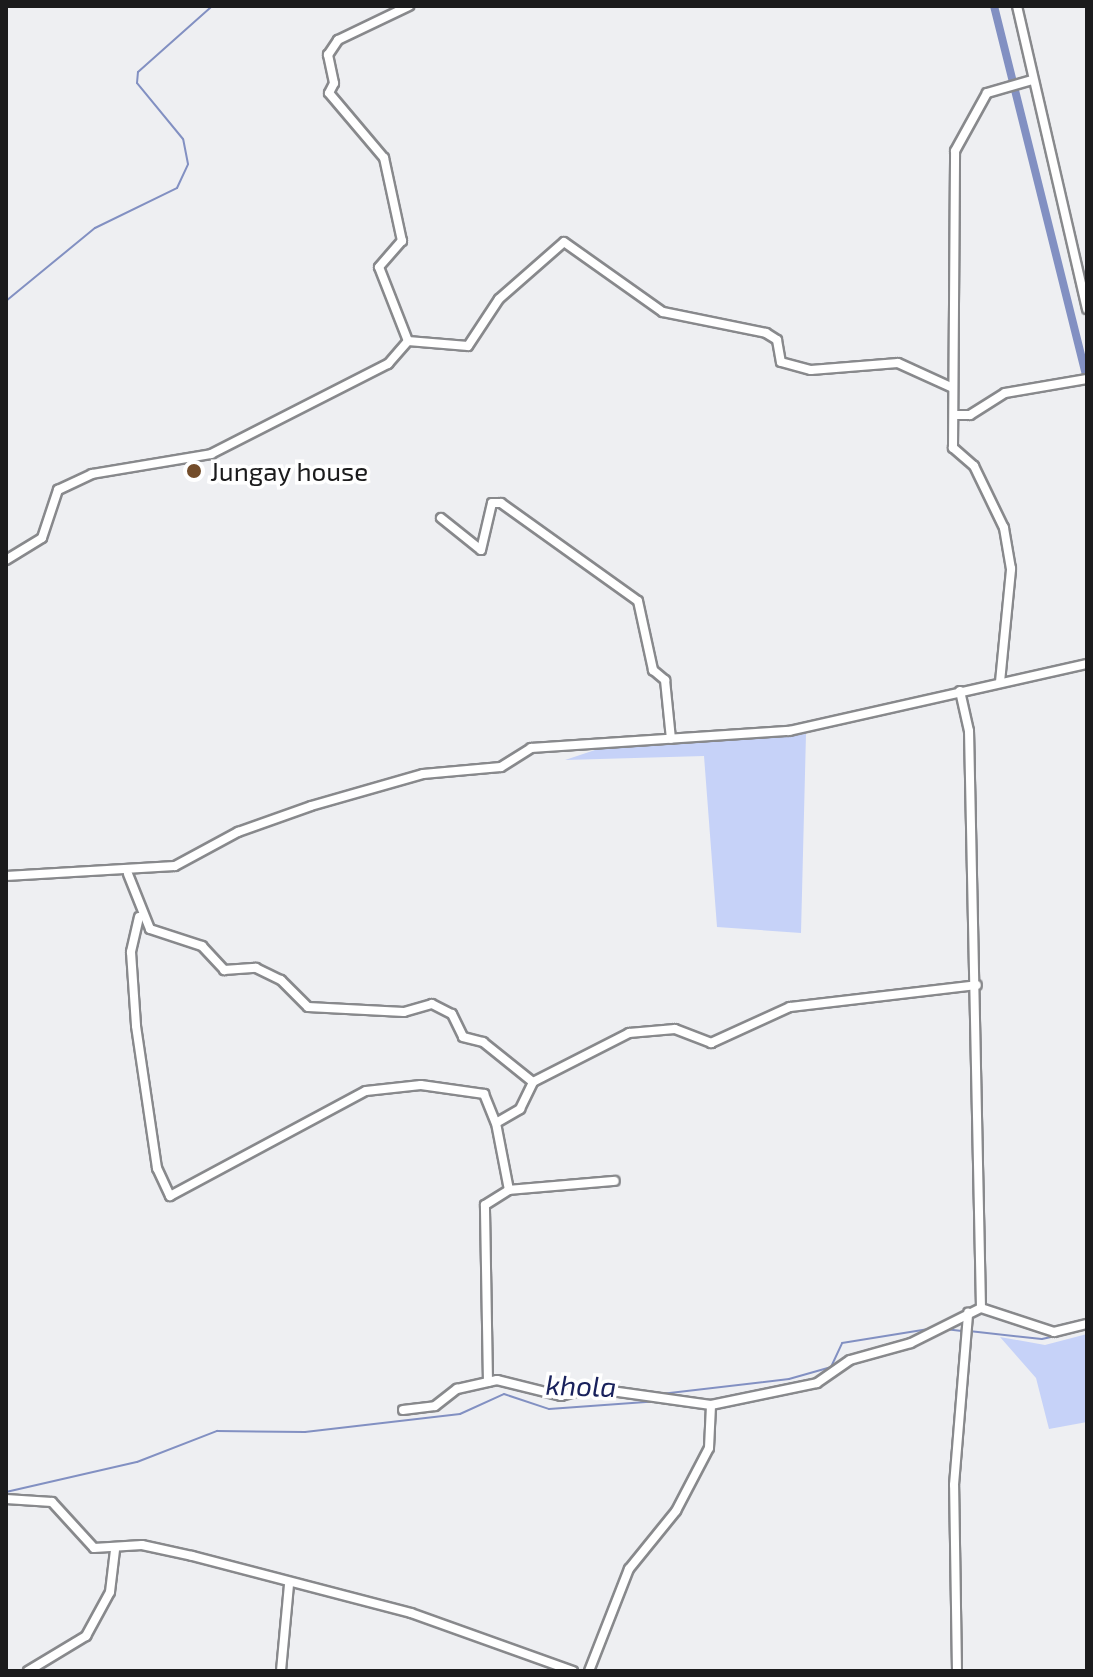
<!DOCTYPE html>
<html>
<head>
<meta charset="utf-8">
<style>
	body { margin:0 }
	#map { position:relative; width:1093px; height:1677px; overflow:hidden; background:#eeeff2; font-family:"Exo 2",sans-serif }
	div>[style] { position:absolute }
	.green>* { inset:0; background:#c6d2f8 }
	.stream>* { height:2px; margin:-1px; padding:0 1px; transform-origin:1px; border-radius:1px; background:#8290c2 }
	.canal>* { height:8px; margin:-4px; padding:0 4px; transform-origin:4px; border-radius:4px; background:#8290c2 }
	.roads { filter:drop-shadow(2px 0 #88898c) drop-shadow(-2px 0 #88898c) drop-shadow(0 2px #88898c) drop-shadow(0 -2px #88898c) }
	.minor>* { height:8px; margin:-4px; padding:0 4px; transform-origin:4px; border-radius:4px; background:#fff }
	.dots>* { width:22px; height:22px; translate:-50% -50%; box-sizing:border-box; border:4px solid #fff; border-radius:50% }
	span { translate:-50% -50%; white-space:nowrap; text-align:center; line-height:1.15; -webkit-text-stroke:7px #fff; paint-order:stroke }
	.poi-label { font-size:26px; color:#1b1b1c }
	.left { translate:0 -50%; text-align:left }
	.water-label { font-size:28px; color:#19215c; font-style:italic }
	.frame { position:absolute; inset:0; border:8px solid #1b1b1c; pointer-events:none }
</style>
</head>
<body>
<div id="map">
	<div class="green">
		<div style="clip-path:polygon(806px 734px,801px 933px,717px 927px,704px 756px,565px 760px,607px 746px)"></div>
		<div style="clip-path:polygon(1087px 1334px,1087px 1422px,1049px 1429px,1036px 1378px,1000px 1337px,1045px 1345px)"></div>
	</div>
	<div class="stream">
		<div style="left:6px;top:301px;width:115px;rotate:-39.4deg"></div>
		<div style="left:95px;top:228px;width:91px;rotate:-26deg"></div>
		<div style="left:177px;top:188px;width:26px;rotate:-65deg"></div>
		<div style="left:188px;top:164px;width:25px;rotate:-101deg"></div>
		<div style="left:183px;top:139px;width:72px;rotate:-129.4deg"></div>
		<div style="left:137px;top:83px;width:11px;rotate:-85deg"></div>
		<div style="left:138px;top:72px;width:99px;rotate:-41.7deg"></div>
		<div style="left:945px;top:1329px;width:17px;rotate:7deg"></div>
		<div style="left:969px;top:1331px;width:73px;rotate:6.3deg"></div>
		<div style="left:1042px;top:1339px;width:46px;rotate:-12.5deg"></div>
		<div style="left:661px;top:1394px;width:129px;rotate:-6.7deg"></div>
		<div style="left:789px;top:1379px;width:44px;rotate:-15.9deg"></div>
		<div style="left:831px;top:1367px;width:26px;rotate:-65deg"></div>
		<div style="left:842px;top:1343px;width:94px;rotate:-9.2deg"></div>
		<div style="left:6px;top:1492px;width:134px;rotate:-12.9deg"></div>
		<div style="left:137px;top:1462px;width:86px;rotate:-21.2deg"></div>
		<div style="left:217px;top:1431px;width:88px;rotate:0.7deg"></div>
		<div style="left:305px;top:1432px;width:156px;rotate:-6.6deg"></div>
		<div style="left:460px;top:1414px;width:48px;rotate:-24.4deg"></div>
		<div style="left:504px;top:1394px;width:47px;rotate:18.4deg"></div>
		<div style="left:549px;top:1409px;width:111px;rotate:-4.1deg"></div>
	</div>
	<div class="canal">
		<div style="left:994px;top:6px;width:385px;rotate:76deg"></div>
	</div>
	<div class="roads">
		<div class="minor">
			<div style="left:1017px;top:6px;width:311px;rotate:77deg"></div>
			<div style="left:408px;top:341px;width:79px;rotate:-111.4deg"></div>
			<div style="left:379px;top:267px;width:35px;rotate:-49deg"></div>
			<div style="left:402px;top:241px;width:85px;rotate:-102.2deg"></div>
			<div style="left:384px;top:158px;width:85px;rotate:-130.2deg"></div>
			<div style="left:329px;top:93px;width:11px;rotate:-63deg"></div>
			<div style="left:334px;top:83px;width:29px;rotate:-102deg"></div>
			<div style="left:328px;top:55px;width:18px;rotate:-56deg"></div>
			<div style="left:338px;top:40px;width:79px;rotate:-25.6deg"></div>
			<div style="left:954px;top:415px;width:16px"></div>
			<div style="left:970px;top:415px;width:41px;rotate:-32.2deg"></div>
			<div style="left:1005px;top:393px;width:83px;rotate:-9.7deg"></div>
			<div style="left:441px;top:518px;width:51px;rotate:38.7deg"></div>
			<div style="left:481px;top:550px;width:48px;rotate:-76.8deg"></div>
			<div style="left:492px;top:503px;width:9px"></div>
			<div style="left:501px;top:503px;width:168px;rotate:35.6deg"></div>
			<div style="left:638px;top:601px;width:71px;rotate:77.7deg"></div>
			<div style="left:653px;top:670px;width:16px;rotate:40deg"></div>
			<div style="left:665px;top:680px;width:59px;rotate:84.2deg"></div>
			<div style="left:6px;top:560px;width:42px;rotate:-31.4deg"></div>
			<div style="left:42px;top:538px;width:51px;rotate:-71.6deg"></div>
			<div style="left:58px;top:490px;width:38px;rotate:-25deg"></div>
			<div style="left:92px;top:474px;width:121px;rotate:-9.5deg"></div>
			<div style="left:211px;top:454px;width:199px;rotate:-27deg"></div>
			<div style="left:388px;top:364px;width:30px;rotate:-49deg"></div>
			<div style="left:408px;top:341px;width:60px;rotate:4.8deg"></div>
			<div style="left:468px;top:346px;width:56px;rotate:-56.6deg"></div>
			<div style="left:499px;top:299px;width:86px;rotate:-41.2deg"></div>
			<div style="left:564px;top:242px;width:121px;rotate:35.3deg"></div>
			<div style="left:663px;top:312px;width:105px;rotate:11.5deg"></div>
			<div style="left:766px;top:333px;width:13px;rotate:32deg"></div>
			<div style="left:777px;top:340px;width:22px;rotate:80deg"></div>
			<div style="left:781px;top:362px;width:31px;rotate:15deg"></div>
			<div style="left:811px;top:370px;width:87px;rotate:-4.6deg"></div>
			<div style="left:898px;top:363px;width:60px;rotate:24.4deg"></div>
			<div style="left:1000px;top:682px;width:114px;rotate:-84.4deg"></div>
			<div style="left:1011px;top:569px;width:42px;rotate:-99.7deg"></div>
			<div style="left:1004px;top:528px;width:69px;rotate:-115.8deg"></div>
			<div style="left:974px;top:466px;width:28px;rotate:-139deg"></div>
			<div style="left:953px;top:448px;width:297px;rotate:-89.6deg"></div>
			<div style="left:955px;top:151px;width:66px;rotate:-61.1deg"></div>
			<div style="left:987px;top:93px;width:47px;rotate:-16.1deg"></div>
			<div style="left:128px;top:874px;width:59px;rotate:68.2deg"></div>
			<div style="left:150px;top:929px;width:55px;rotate:18.1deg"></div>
			<div style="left:202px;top:946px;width:33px;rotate:47deg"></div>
			<div style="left:224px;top:970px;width:32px;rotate:-4deg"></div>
			<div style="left:256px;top:968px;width:28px;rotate:26deg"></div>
			<div style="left:281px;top:980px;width:38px;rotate:45deg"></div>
			<div style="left:308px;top:1007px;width:96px;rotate:3deg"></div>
			<div style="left:404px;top:1012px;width:29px;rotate:-16deg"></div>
			<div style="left:432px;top:1004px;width:22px;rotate:27deg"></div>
			<div style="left:452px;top:1014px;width:25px;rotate:64deg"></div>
			<div style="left:463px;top:1037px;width:21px;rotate:14deg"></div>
			<div style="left:483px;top:1042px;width:64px;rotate:38.7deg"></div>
			<div style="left:533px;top:1082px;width:108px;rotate:-27deg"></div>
			<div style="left:629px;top:1033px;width:46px;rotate:-5deg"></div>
			<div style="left:675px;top:1029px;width:39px;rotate:21deg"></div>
			<div style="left:711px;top:1043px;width:87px;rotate:-24.5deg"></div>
			<div style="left:790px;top:1007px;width:188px;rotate:-6.7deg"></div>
			<div style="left:6px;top:876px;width:169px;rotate:-3.4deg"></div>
			<div style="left:175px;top:866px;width:72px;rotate:-28.4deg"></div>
			<div style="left:238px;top:832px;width:77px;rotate:-19.6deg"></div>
			<div style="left:311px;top:806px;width:116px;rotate:-15.9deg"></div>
			<div style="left:423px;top:774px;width:78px;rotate:-5.1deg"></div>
			<div style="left:501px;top:767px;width:36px;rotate:-32deg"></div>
			<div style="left:531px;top:748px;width:259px;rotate:-3.8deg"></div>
			<div style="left:789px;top:731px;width:305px;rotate:-12.7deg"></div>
			<div style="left:139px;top:917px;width:36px;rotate:103deg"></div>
			<div style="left:131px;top:952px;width:74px;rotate:86.1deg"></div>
			<div style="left:136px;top:1026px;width:144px;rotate:81.6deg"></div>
			<div style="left:157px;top:1168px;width:31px;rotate:65deg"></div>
			<div style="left:170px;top:1196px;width:222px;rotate:-28.2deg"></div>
			<div style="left:366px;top:1091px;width:55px;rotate:-6.2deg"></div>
			<div style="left:421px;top:1085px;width:64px;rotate:8.1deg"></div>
			<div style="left:484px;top:1094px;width:31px;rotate:68deg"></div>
			<div style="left:509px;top:1190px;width:106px;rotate:-4.9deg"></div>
			<div style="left:981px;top:1308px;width:77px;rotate:18.2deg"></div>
			<div style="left:1054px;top:1332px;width:34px;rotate:-14deg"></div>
			<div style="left:488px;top:1382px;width:177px;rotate:-91deg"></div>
			<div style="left:485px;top:1205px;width:28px;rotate:-32deg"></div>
			<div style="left:509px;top:1190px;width:68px;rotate:-101deg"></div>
			<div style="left:496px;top:1123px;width:28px;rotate:-30deg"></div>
			<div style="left:520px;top:1109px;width:30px;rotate:-64deg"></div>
			<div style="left:403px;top:1410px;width:32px;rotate:-7deg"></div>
			<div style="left:435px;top:1406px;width:28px;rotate:-38deg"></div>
			<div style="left:457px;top:1389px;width:41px;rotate:-12.7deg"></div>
			<div style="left:497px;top:1380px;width:66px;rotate:14deg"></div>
			<div style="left:561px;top:1396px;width:30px;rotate:-15deg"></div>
			<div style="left:590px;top:1388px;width:122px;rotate:8deg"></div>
			<div style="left:6px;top:1499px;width:46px;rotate:3.7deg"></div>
			<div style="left:52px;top:1502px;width:62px;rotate:47.6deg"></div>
			<div style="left:94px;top:1548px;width:48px;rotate:-3.6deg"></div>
			<div style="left:142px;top:1545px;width:51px;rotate:12.4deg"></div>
			<div style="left:192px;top:1556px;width:226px;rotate:14.6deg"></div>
			<div style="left:411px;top:1613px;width:172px;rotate:19.7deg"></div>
			<div style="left:28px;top:1671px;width:68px;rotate:-31.1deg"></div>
			<div style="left:86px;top:1636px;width:50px;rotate:-61.4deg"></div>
			<div style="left:110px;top:1592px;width:42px;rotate:-83.2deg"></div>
			<div style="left:281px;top:1671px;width:87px;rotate:-84.7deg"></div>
			<div style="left:589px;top:1671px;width:110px;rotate:-68.6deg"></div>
			<div style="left:629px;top:1569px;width:75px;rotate:-51deg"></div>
			<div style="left:676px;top:1511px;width:71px;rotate:-62.4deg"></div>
			<div style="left:709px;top:1448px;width:43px;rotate:-87.3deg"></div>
			<div style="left:711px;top:1405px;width:108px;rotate:-11.7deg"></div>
			<div style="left:817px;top:1383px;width:40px;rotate:-34.9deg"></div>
			<div style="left:850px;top:1360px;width:63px;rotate:-15.6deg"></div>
			<div style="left:911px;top:1343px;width:78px;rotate:-26.6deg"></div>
			<div style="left:981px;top:1308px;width:577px;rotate:-91.19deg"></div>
			<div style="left:969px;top:731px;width:41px;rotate:-102.7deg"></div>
			<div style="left:957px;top:1671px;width:186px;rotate:-90.9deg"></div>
			<div style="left:954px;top:1485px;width:173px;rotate:-85.3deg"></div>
		</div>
	</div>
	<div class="dots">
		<div style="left:194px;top:471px;background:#734c2a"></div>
	</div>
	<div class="poi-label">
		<span class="left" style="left:210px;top:471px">Jungay house</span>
	</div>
	<div class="water-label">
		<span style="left:581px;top:1385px;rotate:2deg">khola</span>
	</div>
	<div class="frame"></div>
</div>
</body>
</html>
